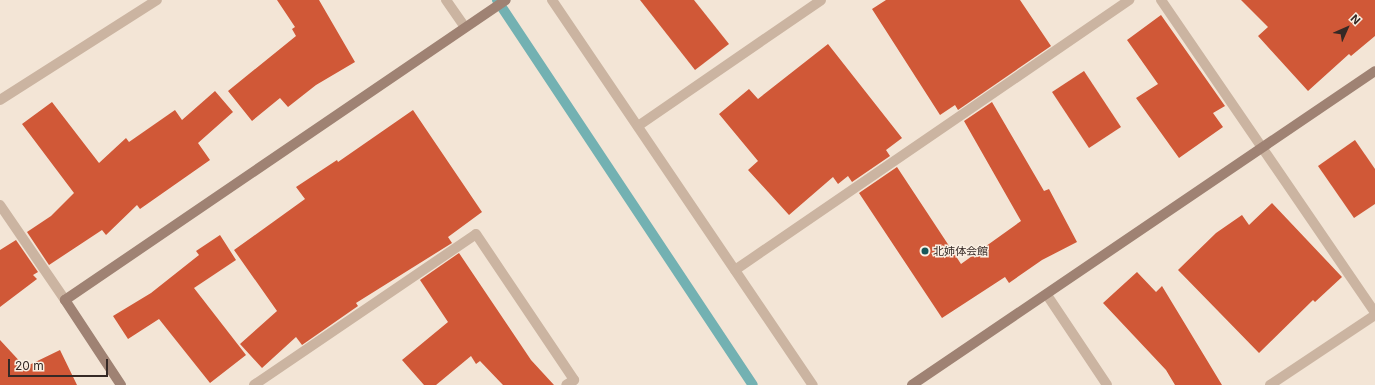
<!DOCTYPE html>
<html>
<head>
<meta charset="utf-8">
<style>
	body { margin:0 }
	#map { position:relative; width:1375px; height:385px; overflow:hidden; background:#f3e5d6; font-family:Inter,"Noto Sans JP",sans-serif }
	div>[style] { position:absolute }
	.stream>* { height:10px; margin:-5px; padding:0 5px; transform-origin:5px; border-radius:5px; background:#73b1b2 }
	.building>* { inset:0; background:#d05837 }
	.street>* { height:10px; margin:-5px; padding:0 5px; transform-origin:5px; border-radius:5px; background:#cbb4a1 }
	.secondary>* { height:10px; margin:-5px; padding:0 5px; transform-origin:5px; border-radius:5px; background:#9f8273 }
	.dots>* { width:11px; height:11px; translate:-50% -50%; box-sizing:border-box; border:2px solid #faefe2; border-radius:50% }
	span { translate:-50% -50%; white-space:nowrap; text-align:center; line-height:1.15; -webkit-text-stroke:3px #faefe2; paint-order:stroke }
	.poi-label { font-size:11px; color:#352925 }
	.left { translate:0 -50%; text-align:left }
	.north { position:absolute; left:1327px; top:8px; width:40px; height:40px; -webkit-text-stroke:3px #faefe2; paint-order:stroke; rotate:45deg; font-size:11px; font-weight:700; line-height:16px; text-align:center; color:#352925 }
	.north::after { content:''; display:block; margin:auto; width:14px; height:18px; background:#352925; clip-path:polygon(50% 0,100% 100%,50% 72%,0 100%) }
	.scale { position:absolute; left:8px; top:359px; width:100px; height:18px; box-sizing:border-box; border:2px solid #352925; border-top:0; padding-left:5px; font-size:12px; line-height:14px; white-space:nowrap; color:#352925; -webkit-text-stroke:3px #faefe2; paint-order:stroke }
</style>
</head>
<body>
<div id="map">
	<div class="stream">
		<div style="left:497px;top:0;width:462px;rotate:56.4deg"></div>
	</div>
	<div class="building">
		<div style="clip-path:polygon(277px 0,319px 0,355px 62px,316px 85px,288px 107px,280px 98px,252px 121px,228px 91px,296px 36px,292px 29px,295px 27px)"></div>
		<div style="clip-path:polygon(640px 0,694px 0,729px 44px,695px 70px)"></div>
		<div style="clip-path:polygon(886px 0,1020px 0,1051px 46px,958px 110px,955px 105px,940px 115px,872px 9px)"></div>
		<div style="clip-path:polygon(1241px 0,1375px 0,1375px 36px,1351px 56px,1349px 54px,1308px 91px,1258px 36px,1268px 27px)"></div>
		<div style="clip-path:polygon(1161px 15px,1225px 106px,1213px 113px,1223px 127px,1179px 158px,1136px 98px,1158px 84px,1127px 40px)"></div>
		<div style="clip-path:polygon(828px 44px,902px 138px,886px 150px,890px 156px,852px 182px,848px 176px,838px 184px,833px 177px,789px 215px,748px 170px,758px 161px,719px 114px,749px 89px,758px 99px)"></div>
		<div style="clip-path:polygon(1084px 71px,1121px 127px,1089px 148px,1052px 92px)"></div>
		<div style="clip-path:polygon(215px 91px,233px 112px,198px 143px,210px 160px,140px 209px,137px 205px,106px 235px,102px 230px,49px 265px,27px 232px,51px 216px,74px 193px,22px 124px,52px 102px,99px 163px,126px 138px,129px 142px,175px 110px,182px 120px)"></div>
		<div style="clip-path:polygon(992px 102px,1044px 191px,1049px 189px,1077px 242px,1042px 260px,1009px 283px,1005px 277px,942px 318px,859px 193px,897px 167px,961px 264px,1021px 221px,964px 121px)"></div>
		<div style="clip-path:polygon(413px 110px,482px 212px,448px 237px,452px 243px,356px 303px,358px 306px,302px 345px,296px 337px,262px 368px,240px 344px,277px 311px,234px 250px,305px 199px,296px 187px,337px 160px,338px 162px)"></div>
		<div style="clip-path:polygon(1355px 140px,1375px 169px,1375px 204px,1354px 218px,1318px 166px)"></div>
		<div style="clip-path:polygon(1272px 203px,1342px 277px,1315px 302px,1313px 300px,1259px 353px,1178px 270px,1216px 233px,1242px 215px,1249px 225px)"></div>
		<div style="clip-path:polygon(220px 235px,236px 260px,194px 288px,246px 355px,210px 383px,159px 319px,128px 339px,113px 316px,151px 293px,199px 255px,196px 251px)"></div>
		<div style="clip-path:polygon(16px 240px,38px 272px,33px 275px,37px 279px,0 307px,0 250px)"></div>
		<div style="clip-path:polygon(459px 253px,531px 360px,554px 385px,503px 385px,480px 361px,476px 364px,471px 356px,436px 385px,424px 385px,402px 360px,448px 322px,420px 280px)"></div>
		<div style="clip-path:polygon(1137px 272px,1156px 292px,1162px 286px,1222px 385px,1175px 385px,1166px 370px,1103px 303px)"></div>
		<div style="clip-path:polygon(0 340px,25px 367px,60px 350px,77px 385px,0 385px)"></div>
	</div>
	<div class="street">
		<div style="left:446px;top:0;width:33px;rotate:55deg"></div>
		<div style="left:552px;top:0;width:465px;rotate:55.9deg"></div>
		<div style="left:1161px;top:0;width:379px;rotate:55.6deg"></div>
		<div style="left:0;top:100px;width:186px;rotate:-32.5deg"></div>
		<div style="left:638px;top:126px;width:222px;rotate:-34.5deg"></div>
		<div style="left:0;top:205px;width:115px;rotate:55.6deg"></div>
		<div style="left:735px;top:270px;width:478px;rotate:-34.4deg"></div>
		<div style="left:1047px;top:295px;width:108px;rotate:56.3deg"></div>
		<div style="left:254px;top:385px;width:268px;rotate:-34.2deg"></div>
		<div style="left:476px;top:234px;width:176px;rotate:56.1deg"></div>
		<div style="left:574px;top:380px;width:9px;rotate:148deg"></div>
		<div style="left:1270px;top:385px;width:126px;rotate:-33.7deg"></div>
	</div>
	<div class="secondary">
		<div style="left:121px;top:385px;width:102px;rotate:-123.4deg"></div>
		<div style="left:65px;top:300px;width:533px;rotate:-34.23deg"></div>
		<div style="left:912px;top:385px;width:559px;rotate:-34.14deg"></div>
	</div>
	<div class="dots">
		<div style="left:925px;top:251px;background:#175759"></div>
	</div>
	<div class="poi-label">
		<span class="left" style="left:933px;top:251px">北姉体会館</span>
	</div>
	<div class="north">N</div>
	<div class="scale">20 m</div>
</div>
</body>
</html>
